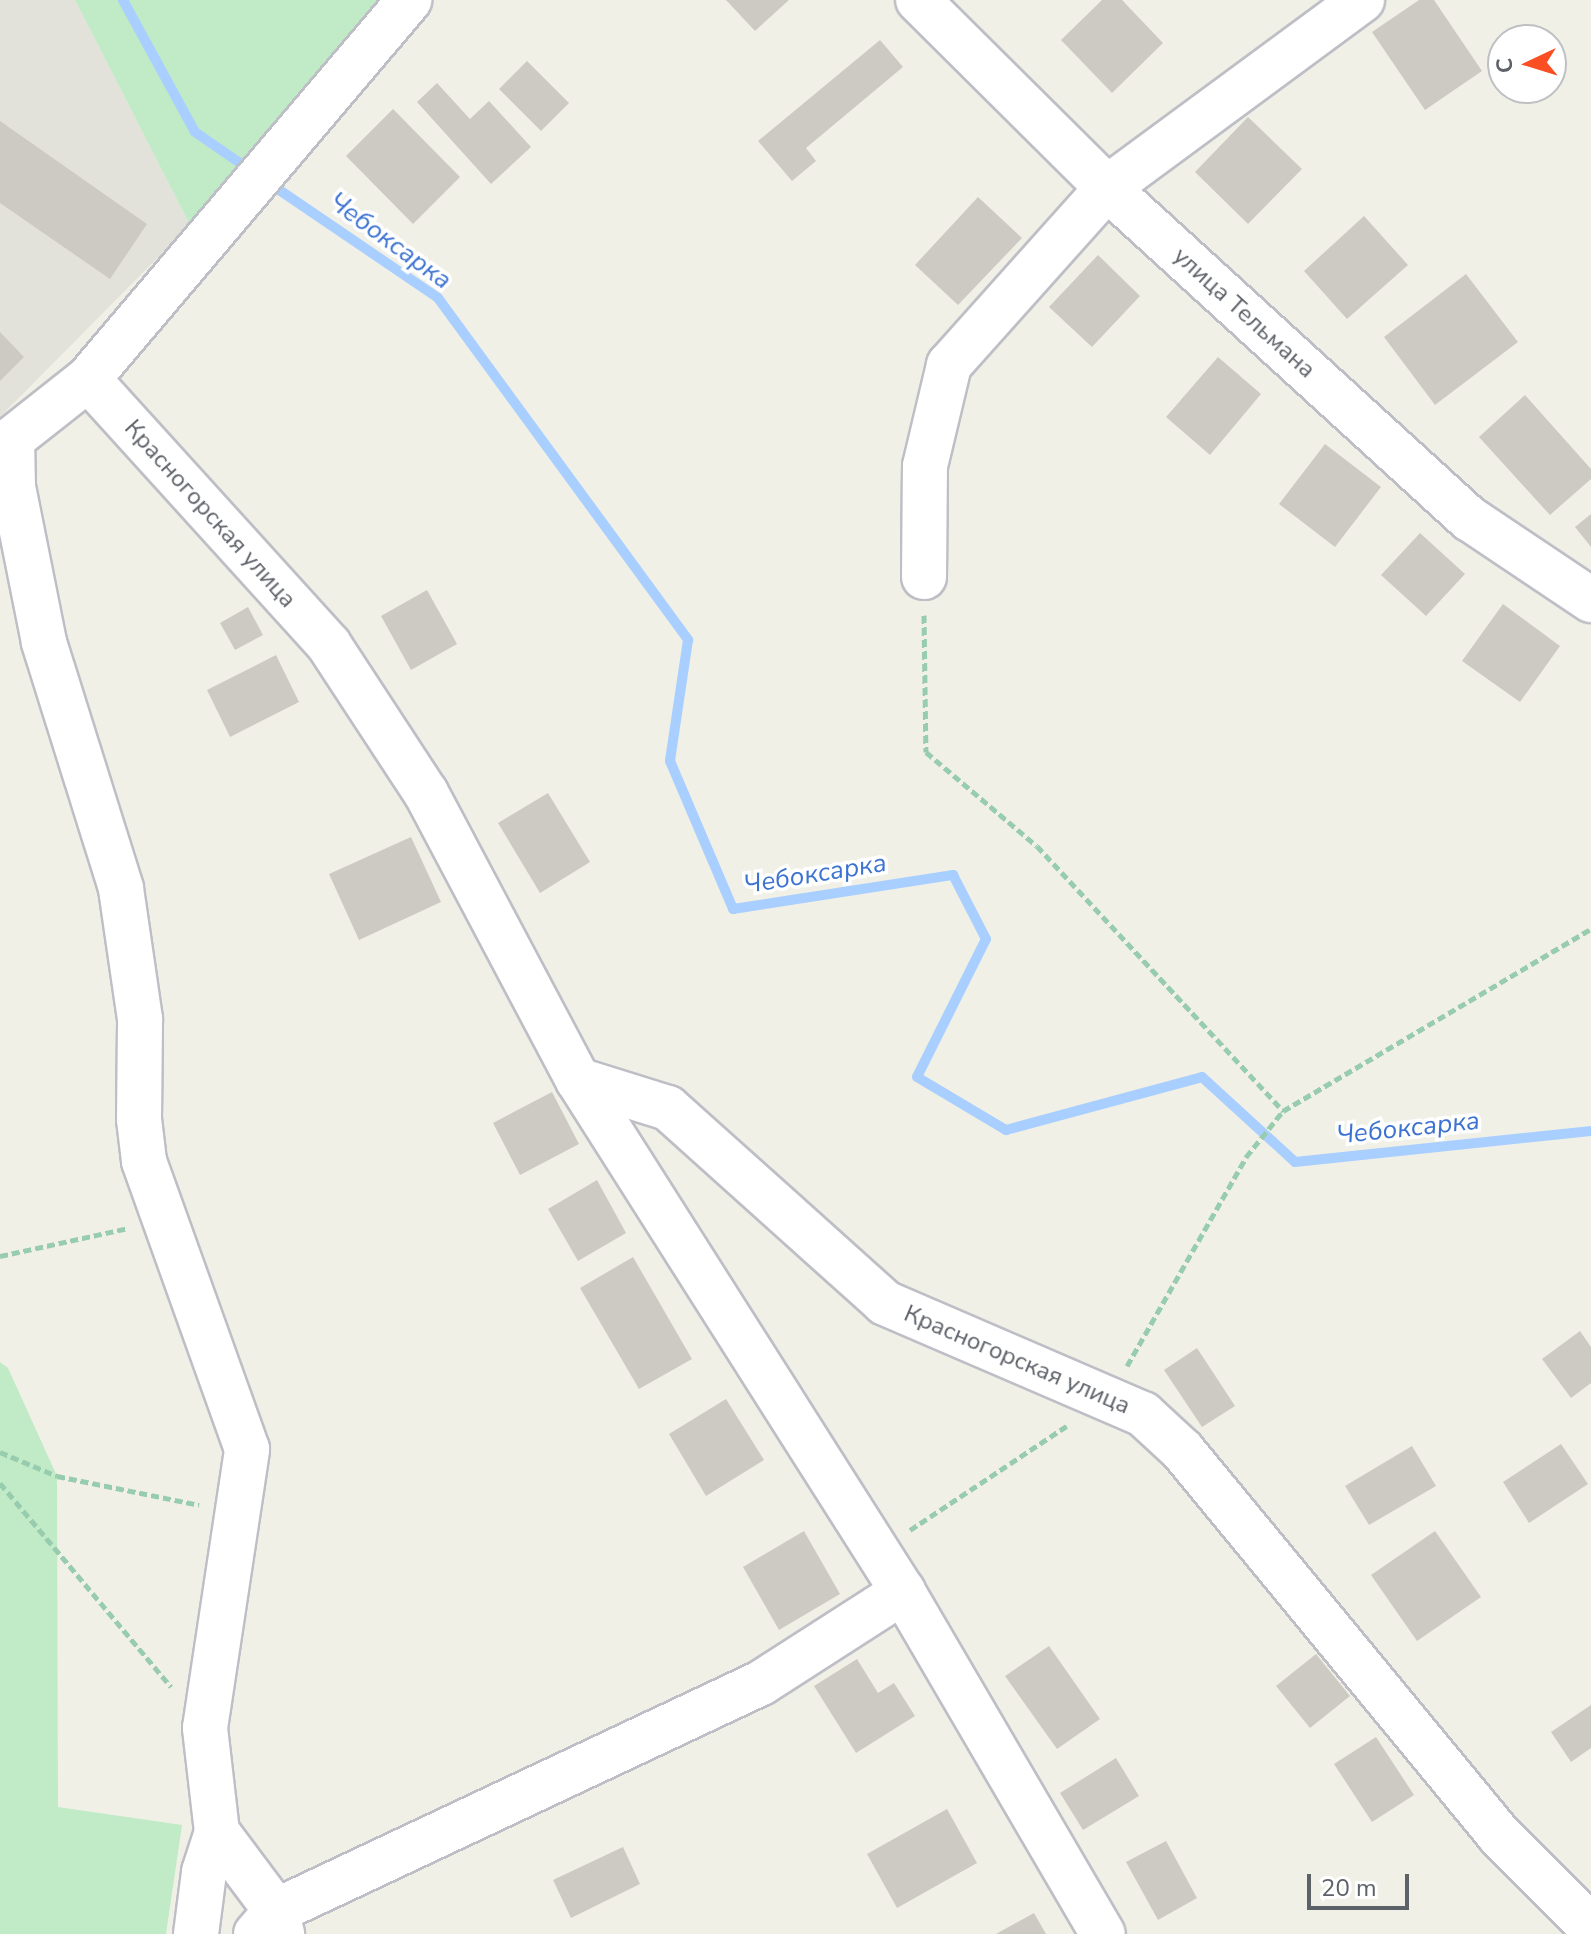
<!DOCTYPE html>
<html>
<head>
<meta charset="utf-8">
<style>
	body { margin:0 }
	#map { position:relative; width:1591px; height:1934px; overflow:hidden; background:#f1f0e6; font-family:"Nunito Sans",sans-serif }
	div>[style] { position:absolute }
	.industrial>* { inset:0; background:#e2e2da }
	.green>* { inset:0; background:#c1ebc6 }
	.stream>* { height:10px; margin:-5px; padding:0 5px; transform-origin:5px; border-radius:5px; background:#a8cfff }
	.building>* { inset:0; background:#cdcac3 }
	.path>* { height:5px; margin-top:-2.5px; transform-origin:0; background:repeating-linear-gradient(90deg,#98ccae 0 8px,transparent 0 12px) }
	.roads { filter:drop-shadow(2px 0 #bebfc6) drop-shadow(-2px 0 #bebfc6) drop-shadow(0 2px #bebfc6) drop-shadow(0 -2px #bebfc6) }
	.minor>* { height:44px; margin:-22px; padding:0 22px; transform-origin:22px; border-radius:22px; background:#fff }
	span { translate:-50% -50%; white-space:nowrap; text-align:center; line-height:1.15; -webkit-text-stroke:7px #fff; paint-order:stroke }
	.street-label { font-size:24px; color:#5d6168 }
	.water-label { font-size:26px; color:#3d73d0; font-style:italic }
	.north { position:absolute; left:1487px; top:24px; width:80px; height:80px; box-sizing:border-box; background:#fff; border:2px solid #bec0c3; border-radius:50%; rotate:266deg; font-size:22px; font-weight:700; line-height:32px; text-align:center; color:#5d6168 }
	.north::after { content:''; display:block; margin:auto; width:28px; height:36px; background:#fb4e23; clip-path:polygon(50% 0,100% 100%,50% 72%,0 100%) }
	.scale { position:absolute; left:1307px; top:1874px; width:102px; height:36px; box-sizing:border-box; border:4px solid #5d6168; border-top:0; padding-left:10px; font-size:24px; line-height:28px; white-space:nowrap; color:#5d6168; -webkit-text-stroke:6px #fff; paint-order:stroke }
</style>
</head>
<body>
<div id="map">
	<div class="industrial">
		<div style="clip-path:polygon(0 0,75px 0,190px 225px,0 417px)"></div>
	</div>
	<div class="green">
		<div style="clip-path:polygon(75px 0,409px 0,190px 225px)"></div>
		<div style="clip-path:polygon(0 1362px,8px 1368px,57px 1476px,58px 1807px,182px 1825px,166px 1934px,0 1934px)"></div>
	</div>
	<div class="stream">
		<div style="left:123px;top:0;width:150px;rotate:61.4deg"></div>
		<div style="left:195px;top:132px;width:70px;rotate:34.6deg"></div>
		<div style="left:269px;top:183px;width:204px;rotate:34.2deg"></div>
		<div style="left:438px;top:298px;width:424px;rotate:53.8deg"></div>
		<div style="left:688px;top:640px;width:122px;rotate:98.5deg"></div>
		<div style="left:670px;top:761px;width:161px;rotate:66.9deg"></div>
		<div style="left:733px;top:909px;width:223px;rotate:-8.8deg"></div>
		<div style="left:953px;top:875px;width:72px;rotate:62.7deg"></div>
		<div style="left:986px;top:939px;width:154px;rotate:116.6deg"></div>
		<div style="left:917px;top:1077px;width:104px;rotate:30.8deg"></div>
		<div style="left:1006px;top:1130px;width:203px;rotate:-15.1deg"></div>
		<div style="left:1202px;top:1077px;width:126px;rotate:42.4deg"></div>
		<div style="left:1295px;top:1162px;width:298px;rotate:-6deg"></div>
	</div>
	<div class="building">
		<div style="clip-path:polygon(726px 0,789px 0,755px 31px)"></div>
		<div style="clip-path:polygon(1102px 0,1122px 0,1163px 43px,1112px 93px,1061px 40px)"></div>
		<div style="clip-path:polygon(1419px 0,1434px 0,1482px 71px,1425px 110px,1372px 32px)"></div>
		<div style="clip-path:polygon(880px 40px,903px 67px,806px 148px,816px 161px,792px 181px,758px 141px)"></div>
		<div style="clip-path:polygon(527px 61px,569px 103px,541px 131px,499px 89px)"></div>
		<div style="clip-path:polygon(437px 83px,470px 119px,489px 101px,531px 147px,491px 184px,417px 102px)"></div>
		<div style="clip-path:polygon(393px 109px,460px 177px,413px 224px,346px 156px)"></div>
		<div style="clip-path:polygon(1248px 117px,1302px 169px,1248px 224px,1195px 172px)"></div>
		<div style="clip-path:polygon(0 121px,147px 224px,110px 279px,0 203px)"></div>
		<div style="clip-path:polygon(978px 197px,1022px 238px,958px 305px,915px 265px)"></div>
		<div style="clip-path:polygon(1364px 216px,1408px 265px,1347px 319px,1304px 271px)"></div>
		<div style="clip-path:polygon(1098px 255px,1140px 296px,1092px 347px,1049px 307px)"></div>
		<div style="clip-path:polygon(1466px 274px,1518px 342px,1435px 405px,1384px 337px)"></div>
		<div style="clip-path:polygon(0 332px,24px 357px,0 381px)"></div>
		<div style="clip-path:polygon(1218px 357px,1261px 394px,1210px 455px,1166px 417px)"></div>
		<div style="clip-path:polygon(1525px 395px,1591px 469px,1591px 479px,1550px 515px,1479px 437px)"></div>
		<div style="clip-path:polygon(1325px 444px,1381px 487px,1335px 547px,1279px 504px)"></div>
		<div style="clip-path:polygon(1591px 514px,1591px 547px,1575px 527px)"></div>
		<div style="clip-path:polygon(1420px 533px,1465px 574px,1426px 616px,1381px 575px)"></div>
		<div style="clip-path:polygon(427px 590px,457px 644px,411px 670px,381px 616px)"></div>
		<div style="clip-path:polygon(1503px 604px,1560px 646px,1520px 702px,1462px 661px)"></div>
		<div style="clip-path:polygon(248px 607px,263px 635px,235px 650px,220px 623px)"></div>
		<div style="clip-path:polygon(276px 655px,299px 702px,230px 737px,207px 690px)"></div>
		<div style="clip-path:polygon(548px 793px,590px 862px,540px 893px,498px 823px)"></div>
		<div style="clip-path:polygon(411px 837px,441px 902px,359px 940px,329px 874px)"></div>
		<div style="clip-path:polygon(552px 1092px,579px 1144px,520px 1175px,493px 1123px)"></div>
		<div style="clip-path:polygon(597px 1180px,626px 1233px,578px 1261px,548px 1209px)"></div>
		<div style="clip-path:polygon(633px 1257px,692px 1359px,639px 1389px,580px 1288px)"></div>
		<div style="clip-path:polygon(1580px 1331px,1591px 1347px,1591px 1383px,1571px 1398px,1542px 1359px)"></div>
		<div style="clip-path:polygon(1197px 1348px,1235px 1406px,1202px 1427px,1164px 1370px)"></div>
		<div style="clip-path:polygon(726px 1399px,764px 1460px,706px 1496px,669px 1434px)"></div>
		<div style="clip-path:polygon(1561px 1444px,1588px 1484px,1529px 1523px,1503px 1482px)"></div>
		<div style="clip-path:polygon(1412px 1446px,1436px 1486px,1369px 1525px,1345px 1486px)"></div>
		<div style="clip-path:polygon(804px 1531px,840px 1594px,779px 1630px,743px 1567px)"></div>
		<div style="clip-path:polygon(1435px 1531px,1481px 1597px,1417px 1641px,1371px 1575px)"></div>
		<div style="clip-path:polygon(1049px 1646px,1100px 1719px,1057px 1749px,1005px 1676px)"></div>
		<div style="clip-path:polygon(1316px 1654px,1350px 1696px,1310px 1728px,1276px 1686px)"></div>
		<div style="clip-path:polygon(857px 1659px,878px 1693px,894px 1683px,915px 1716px,856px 1753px,814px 1686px)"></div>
		<div style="clip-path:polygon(1591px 1705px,1591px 1748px,1571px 1762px,1551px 1732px)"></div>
		<div style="clip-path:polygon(1376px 1737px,1414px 1795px,1372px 1822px,1334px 1764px)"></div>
		<div style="clip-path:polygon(1116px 1758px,1139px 1796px,1083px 1830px,1060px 1793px)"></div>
		<div style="clip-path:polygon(947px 1809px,977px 1863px,897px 1908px,867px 1854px)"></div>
		<div style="clip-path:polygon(1166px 1841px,1197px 1898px,1158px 1920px,1126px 1862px)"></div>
		<div style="clip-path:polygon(623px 1847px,640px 1884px,571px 1918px,553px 1880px)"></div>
		<div style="clip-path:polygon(1034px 1913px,1046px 1934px,996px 1934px)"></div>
	</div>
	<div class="path">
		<div style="left:924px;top:615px;width:137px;rotate:89.2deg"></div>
		<div style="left:926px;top:752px;width:145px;rotate:40.3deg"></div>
		<div style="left:1037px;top:846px;width:362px;rotate:47.1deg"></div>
		<div style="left:1283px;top:1111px;width:358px;rotate:-30.6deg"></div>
		<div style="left:0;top:1256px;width:131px;rotate:-12.3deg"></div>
		<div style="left:1127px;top:1366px;width:241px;rotate:-60.3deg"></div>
		<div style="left:1246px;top:1157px;width:59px;rotate:-51.2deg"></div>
		<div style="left:0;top:1452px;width:62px;rotate:22.8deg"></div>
		<div style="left:57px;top:1476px;width:145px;rotate:11.5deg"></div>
		<div style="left:0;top:1483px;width:266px;rotate:50deg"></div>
		<div style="left:910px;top:1530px;width:190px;rotate:-33.6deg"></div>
	</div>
	<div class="roads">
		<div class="minor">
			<div style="left:918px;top:0;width:267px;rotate:44.8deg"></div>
			<div style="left:1107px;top:188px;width:491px;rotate:42.4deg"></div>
			<div style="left:1470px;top:519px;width:146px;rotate:33.8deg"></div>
			<div style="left:88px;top:379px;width:359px;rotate:47.8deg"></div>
			<div style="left:329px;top:645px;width:177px;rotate:56.8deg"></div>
			<div style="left:426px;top:793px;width:325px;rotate:62.1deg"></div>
			<div style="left:578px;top:1080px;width:606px;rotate:57.59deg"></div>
			<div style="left:903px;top:1592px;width:396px;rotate:59.7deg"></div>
			<div style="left:924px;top:577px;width:111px;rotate:-89.5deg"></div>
			<div style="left:925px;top:466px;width:104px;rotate:-76.6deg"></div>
			<div style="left:949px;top:365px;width:237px;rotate:-48.2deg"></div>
			<div style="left:1107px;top:188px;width:317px;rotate:-36.4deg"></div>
			<div style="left:578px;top:1080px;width:94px;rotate:17.3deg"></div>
			<div style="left:668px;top:1108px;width:292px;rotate:41.9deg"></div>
			<div style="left:885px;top:1303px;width:281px;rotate:23.3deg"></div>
			<div style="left:1143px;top:1414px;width:53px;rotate:42.7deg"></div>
			<div style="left:1182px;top:1450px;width:500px;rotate:50.52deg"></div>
			<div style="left:1500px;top:1836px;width:129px;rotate:45deg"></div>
			<div style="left:217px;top:1832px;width:99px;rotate:53.2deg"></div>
			<div style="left:276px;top:1911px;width:24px;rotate:75deg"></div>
			<div style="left:196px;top:1934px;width:63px;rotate:-82.6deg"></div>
			<div style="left:204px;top:1872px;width:42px;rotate:-72deg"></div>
			<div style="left:217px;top:1832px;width:105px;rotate:-96.6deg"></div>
			<div style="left:205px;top:1728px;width:282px;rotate:-81.4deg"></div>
			<div style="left:247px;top:1449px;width:306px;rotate:-109.7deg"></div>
			<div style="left:144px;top:1161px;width:42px;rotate:-96.8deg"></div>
			<div style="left:139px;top:1119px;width:100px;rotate:-89.4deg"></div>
			<div style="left:140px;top:1019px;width:132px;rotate:-98.3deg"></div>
			<div style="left:121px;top:888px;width:258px;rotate:-107.4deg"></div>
			<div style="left:44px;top:642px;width:158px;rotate:-101.3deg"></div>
			<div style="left:13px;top:487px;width:48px;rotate:-91.2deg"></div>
			<div style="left:12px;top:439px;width:97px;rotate:-38.3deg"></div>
			<div style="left:88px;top:379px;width:497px;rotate:-49.7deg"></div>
			<div style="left:256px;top:1934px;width:30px;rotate:-49deg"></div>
			<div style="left:276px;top:1911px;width:536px;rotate:-25.18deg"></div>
			<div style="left:761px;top:1683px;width:169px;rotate:-32.7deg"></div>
		</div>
	</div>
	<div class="street-label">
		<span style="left:1244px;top:313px;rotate:42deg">улица Тельмана</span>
		<span style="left:210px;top:514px;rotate:48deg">Красногорская улица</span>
		<span style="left:1017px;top:1360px;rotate:23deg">Красногорская улица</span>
	</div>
	<div class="water-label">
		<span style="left:390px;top:241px;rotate:36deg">Чебоксарка</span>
		<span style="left:815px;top:874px;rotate:-9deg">Чебоксарка</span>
		<span style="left:1408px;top:1128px;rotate:-6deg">Чебоксарка</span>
	</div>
	<div class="north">С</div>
	<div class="scale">20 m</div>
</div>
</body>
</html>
